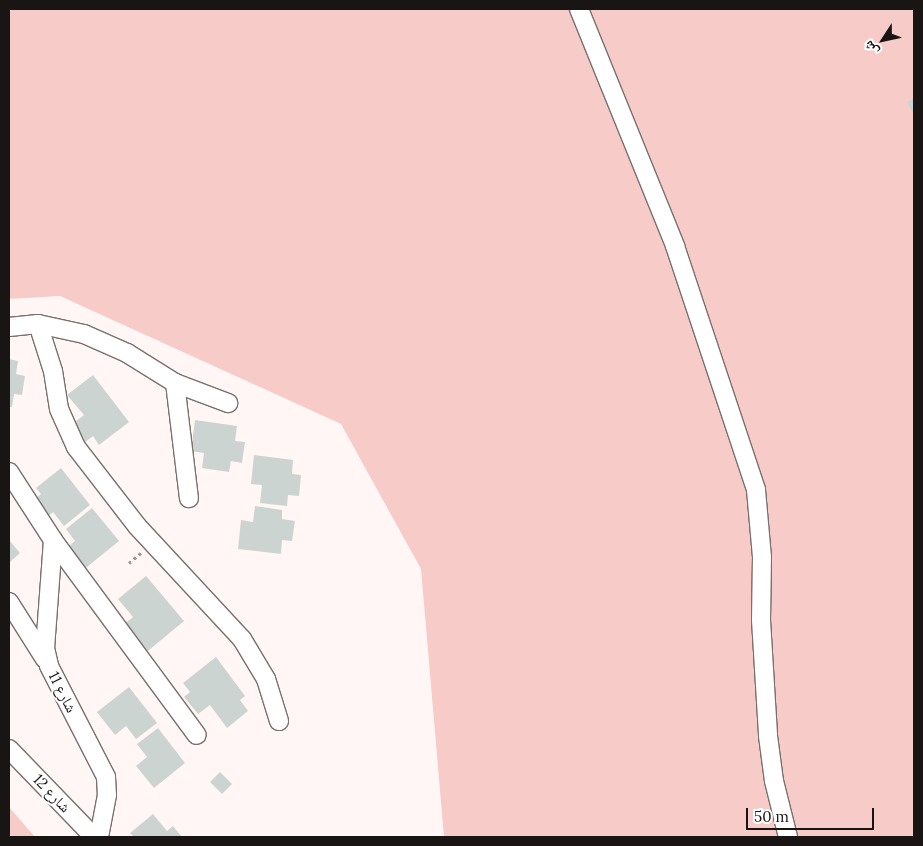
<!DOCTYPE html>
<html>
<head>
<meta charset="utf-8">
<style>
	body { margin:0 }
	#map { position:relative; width:923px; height:846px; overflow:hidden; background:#fff6f5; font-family:Lora,"Noto Naskh Arabic",serif }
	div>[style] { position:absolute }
	.green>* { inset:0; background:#f7cbc8 }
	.building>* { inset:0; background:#ccd4d1 }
	.path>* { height:3px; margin-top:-1.5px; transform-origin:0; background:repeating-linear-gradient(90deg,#9a9493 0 2.5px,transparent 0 6.5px) }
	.roads { filter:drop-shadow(1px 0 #78706f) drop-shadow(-1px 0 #78706f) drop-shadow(0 1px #78706f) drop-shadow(0 -1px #78706f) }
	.minor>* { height:18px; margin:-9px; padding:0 9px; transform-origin:9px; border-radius:9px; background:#fff }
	span { translate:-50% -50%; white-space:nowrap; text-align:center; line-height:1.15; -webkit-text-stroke:4px #fff; paint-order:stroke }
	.street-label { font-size:15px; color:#181514 }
	.frame { position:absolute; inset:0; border:10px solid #181514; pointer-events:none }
	.north { position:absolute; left:858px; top:15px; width:50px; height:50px; -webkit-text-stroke:4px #fff; paint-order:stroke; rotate:235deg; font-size:14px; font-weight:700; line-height:20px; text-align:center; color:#181514 }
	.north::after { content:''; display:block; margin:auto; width:18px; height:22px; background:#181514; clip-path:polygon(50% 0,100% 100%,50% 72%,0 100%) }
	.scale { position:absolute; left:746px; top:808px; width:128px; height:22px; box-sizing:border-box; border:2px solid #181514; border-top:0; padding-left:6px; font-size:15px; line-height:18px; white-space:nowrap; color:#181514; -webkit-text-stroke:4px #fff; paint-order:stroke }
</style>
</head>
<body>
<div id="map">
	<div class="green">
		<div style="clip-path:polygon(9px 9px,914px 9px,914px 837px,444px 837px,421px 569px,341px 424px,60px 296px,9px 299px)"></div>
		<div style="clip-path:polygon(9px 807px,35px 837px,9px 837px)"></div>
	</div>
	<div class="building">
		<div style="clip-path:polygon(914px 98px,914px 115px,907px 102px)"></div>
		<div style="clip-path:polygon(9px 359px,18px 361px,16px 374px,25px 376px,22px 395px,14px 394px,12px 407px,9px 407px)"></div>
		<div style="clip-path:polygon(93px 375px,129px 422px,99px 445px,93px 436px,80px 446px,67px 428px,84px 415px,67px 395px)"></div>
		<div style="clip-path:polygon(195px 420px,237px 426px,235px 441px,245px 442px,242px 463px,231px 461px,229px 472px,202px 468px,204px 453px,191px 451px)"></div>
		<div style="clip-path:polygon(254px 455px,293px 460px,292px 474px,301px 475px,299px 496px,288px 495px,287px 506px,260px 503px,262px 485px,251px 484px)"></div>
		<div style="clip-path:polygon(61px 468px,90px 505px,64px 526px,53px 512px,44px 520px,31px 502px,41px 494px,36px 488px)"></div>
		<div style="clip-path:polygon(255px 506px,282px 510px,282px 519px,295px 521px,292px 541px,282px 540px,281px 554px,238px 549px,241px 520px,253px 522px)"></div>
		<div style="clip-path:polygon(92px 508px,119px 541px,82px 571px,65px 550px,75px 541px,66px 529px)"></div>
		<div style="clip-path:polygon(9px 540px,20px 553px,9px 563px)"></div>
		<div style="clip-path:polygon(146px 576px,184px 621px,143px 655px,120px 627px,133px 617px,118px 599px)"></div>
		<div style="clip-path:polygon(216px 657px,245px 696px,240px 700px,248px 711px,227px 728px,210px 705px,198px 714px,184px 697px,190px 692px,183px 683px)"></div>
		<div style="clip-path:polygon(129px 687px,157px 723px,136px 739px,126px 726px,115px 735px,97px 712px)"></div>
		<div style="clip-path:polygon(158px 728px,185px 763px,154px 788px,136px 766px,147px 757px,137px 744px)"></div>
		<div style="clip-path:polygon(220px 772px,232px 784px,222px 794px,210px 782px)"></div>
		<div style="clip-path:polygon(153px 814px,167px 831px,173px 826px,182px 837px,134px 837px,130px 833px)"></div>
	</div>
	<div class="path">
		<div style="left:129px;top:563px;width:16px;rotate:-40deg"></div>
	</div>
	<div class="roads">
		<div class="minor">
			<div style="left:579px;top:9px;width:256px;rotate:67.9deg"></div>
			<div style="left:675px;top:246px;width:257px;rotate:71.6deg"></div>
			<div style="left:756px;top:490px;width:67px;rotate:84.9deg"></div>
			<div style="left:762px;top:557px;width:63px;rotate:90.9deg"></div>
			<div style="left:761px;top:620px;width:116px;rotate:86.5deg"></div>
			<div style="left:768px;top:736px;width:45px;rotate:82.4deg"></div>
			<div style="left:774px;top:781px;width:58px;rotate:76deg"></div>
			<div style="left:38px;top:324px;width:49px;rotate:72.3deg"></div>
			<div style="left:53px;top:371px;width:38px;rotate:81deg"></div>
			<div style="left:59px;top:409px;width:42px;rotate:65.9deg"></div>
			<div style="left:76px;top:447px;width:100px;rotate:52.3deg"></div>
			<div style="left:137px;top:526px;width:154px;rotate:47.1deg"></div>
			<div style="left:242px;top:639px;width:47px;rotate:59deg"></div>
			<div style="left:266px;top:679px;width:44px;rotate:72.8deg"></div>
			<div style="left:9px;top:327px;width:29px;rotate:-6deg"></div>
			<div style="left:38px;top:324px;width:47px;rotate:12.3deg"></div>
			<div style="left:84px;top:334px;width:47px;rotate:23.8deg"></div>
			<div style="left:127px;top:353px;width:57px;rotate:32deg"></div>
			<div style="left:175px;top:383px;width:57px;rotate:20.7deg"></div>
			<div style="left:175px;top:383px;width:116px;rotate:83.1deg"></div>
			<div style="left:9px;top:472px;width:81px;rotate:57.1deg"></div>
			<div style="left:53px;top:540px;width:242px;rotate:53.6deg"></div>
			<div style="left:53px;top:540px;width:108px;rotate:94.2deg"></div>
			<div style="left:45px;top:648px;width:18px;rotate:77deg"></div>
			<div style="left:49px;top:666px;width:125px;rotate:62.8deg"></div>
			<div style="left:106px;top:777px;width:18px;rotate:87deg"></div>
			<div style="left:107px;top:795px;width:43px;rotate:100.8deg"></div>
			<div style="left:9px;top:602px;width:67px;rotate:57.7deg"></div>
			<div style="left:9px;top:749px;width:122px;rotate:46deg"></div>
		</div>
	</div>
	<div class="street-label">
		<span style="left:63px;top:692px;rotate:63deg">شارع 11</span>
		<span style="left:52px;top:793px;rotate:46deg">شارع 12</span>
	</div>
	<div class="frame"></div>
	<div class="north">ش</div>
	<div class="scale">50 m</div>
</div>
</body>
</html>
